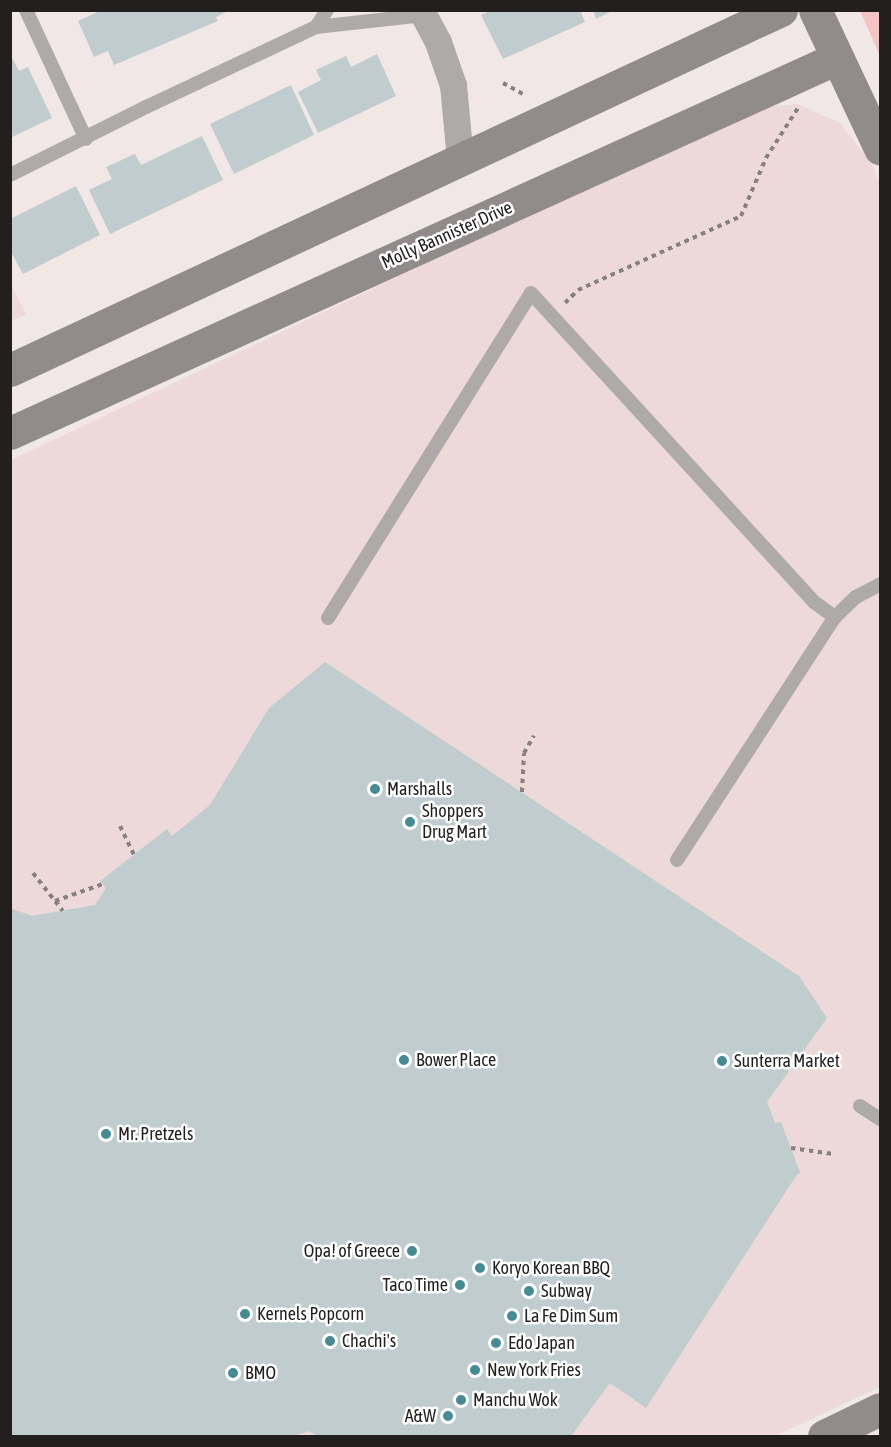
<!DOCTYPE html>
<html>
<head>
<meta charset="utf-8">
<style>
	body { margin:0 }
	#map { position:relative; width:891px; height:1447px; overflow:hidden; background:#f2e7e7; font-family:"Asap Condensed",sans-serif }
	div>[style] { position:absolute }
	.built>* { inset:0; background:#edd9da }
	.green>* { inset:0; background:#f7c2c4 }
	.building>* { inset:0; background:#c1ccce }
	.path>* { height:4px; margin-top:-2px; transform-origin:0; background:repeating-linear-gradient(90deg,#878080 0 4.5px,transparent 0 9px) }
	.lane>* { height:14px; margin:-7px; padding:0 7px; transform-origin:7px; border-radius:7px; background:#afaaaa }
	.street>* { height:27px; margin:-13.5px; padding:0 13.5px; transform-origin:13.5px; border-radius:13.5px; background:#afaaaa }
	.secondary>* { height:33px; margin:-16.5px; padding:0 16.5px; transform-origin:16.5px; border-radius:16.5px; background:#928b8b }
	.dots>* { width:16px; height:16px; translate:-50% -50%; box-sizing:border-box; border:3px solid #fff; border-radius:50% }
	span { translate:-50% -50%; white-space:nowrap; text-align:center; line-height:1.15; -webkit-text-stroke:5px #fff; paint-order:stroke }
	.street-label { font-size:18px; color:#231f1f }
	.poi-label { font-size:18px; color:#231f1f }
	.left { translate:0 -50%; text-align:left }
	.right { translate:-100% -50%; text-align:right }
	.frame { position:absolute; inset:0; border:12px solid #231f1f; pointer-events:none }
</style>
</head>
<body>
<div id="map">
	<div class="built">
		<div style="clip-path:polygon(798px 104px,840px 123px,872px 164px,880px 182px,880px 1387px,775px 1436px,11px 1436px,11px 460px,754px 108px)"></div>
		<div style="clip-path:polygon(10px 283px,26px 314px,11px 321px,10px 321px)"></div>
	</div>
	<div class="green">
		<div style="clip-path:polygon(860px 11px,880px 11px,880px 57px,873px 40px)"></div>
	</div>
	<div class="building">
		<div style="clip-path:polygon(102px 10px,167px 11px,230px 10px,216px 17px,218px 21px,114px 65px,108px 51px,94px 57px,78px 21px)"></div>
		<div style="clip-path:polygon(492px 10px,580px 10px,585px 22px,503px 59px,481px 15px)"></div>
		<div style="clip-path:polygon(593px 10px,614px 10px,596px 19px)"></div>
		<div style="clip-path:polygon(10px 54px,19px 71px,28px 67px,52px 118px,10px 138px)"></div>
		<div style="clip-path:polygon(377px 54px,396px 96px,318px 133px,298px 92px,321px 80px,316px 70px,346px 56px,351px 67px)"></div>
		<div style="clip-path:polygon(291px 85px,314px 135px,234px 174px,210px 124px)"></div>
		<div style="clip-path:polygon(202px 136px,223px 180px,110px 234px,89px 190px,112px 179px,106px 167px,135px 154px,141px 165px)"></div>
		<div style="clip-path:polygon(76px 186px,100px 235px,23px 274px,10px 250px,10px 219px)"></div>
		<div style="clip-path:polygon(325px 662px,799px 976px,827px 1018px,767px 1102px,775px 1123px,781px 1122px,800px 1173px,796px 1176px,646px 1408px,610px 1383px,571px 1436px,317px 1436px,309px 1431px,294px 1436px,10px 1436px,10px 908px,32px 916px,95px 905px,106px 888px,100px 881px,167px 829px,172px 836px,210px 805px,269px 708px)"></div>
	</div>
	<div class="path">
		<div style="left:503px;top:83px;width:25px;rotate:29deg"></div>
		<div style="left:565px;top:303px;width:18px;rotate:-45deg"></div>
		<div style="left:578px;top:290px;width:179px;rotate:-24.4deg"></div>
		<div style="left:741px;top:216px;width:63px;rotate:-66.7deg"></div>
		<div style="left:766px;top:158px;width:59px;rotate:-57.4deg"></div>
		<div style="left:522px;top:792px;width:39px;rotate:-87deg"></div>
		<div style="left:524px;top:753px;width:20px;rotate:-60deg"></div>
		<div style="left:120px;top:826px;width:32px;rotate:64deg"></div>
		<div style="left:33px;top:873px;width:48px;rotate:51.7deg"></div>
		<div style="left:55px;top:901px;width:51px;rotate:-19.5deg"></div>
		<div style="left:791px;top:1148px;width:43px;rotate:7.9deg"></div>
	</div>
	<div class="lane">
		<div style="left:26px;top:10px;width:142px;rotate:65.1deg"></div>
		<div style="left:316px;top:27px;width:20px;rotate:-57deg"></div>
		<div style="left:10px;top:175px;width:152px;rotate:-26.6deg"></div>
		<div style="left:146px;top:107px;width:188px;rotate:-25.2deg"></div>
		<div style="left:316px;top:27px;width:109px;rotate:-6.3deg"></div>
		<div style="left:328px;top:618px;width:383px;rotate:-58deg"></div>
		<div style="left:531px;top:293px;width:419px;rotate:47.5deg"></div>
		<div style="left:814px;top:602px;width:26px;rotate:36deg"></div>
		<div style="left:677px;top:860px;width:290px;rotate:-57deg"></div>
		<div style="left:835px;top:617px;width:29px;rotate:-44deg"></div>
		<div style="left:856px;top:597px;width:27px;rotate:-28deg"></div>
		<div style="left:860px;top:1106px;width:24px;rotate:33deg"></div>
	</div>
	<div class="street">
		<div style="left:421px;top:10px;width:36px;rotate:62deg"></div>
		<div style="left:438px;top:42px;width:46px;rotate:70.8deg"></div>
		<div style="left:453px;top:85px;width:74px;rotate:84.6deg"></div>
	</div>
	<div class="secondary">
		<div style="left:815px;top:10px;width:153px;rotate:64.8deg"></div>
		<div style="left:10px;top:370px;width:851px;rotate:-25.03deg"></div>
		<div style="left:10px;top:433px;width:908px;rotate:-24.39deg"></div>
		<div style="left:824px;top:1436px;width:62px;rotate:-25.7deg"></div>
	</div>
	<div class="dots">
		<div style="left:375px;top:789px;background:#448b94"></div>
		<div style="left:410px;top:822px;background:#448b94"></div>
		<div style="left:404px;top:1060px;background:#448b94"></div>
		<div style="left:722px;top:1061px;background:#448b94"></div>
		<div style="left:106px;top:1134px;background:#448b94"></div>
		<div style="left:412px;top:1251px;background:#448b94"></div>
		<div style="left:480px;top:1268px;background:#448b94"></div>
		<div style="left:460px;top:1285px;background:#448b94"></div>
		<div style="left:529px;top:1291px;background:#448b94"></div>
		<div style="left:245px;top:1314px;background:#448b94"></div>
		<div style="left:512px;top:1316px;background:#448b94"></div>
		<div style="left:330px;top:1341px;background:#448b94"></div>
		<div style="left:496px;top:1343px;background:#448b94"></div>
		<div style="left:475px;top:1370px;background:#448b94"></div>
		<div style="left:233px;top:1373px;background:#448b94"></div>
		<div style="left:461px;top:1400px;background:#448b94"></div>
		<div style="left:448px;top:1416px;background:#448b94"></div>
	</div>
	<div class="street-label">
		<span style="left:447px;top:235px;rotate:-24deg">Molly Bannister Drive</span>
	</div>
	<div class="poi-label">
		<span class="left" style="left:387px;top:789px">Marshalls</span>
		<span class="left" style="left:422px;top:822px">Shoppers<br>Drug Mart</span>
		<span class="left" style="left:416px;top:1060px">Bower Place</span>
		<span class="left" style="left:734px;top:1061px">Sunterra Market</span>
		<span class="left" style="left:118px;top:1134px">Mr. Pretzels</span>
		<span class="right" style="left:400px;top:1251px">Opa! of Greece</span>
		<span class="left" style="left:492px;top:1268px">Koryo Korean BBQ</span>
		<span class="right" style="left:448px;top:1285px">Taco Time</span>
		<span class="left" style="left:541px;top:1291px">Subway</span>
		<span class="left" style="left:257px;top:1314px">Kernels Popcorn</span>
		<span class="left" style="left:524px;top:1316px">La Fe Dim Sum</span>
		<span class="left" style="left:342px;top:1341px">Chachi's</span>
		<span class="left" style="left:508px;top:1343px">Edo Japan</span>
		<span class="left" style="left:487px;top:1370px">New York Fries</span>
		<span class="left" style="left:245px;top:1373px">BMO</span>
		<span class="left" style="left:473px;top:1400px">Manchu Wok</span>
		<span class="right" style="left:436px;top:1416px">A&amp;W</span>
	</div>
	<div class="frame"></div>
</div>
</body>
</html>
